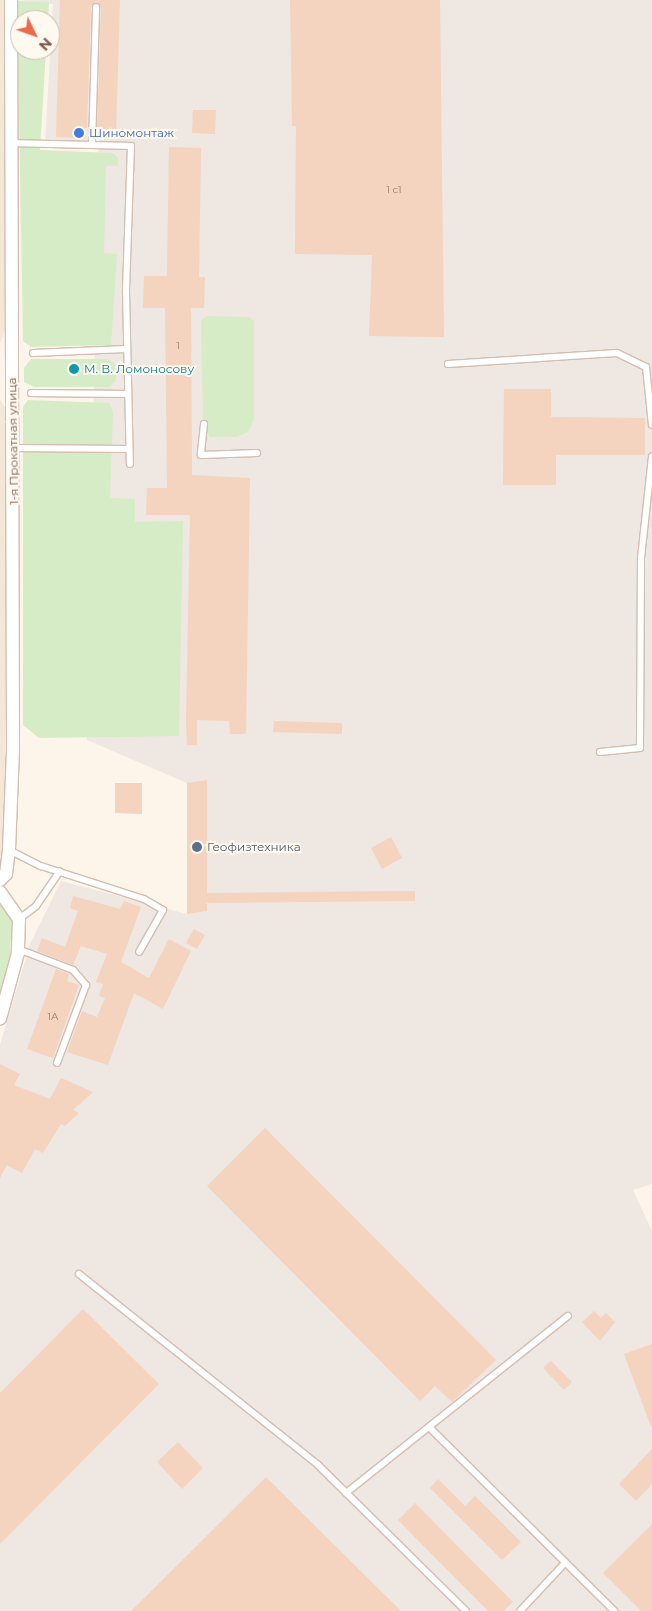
<!DOCTYPE html>
<html>
<head>
<meta charset="utf-8">
<style>
	body { margin:0 }
	#map { position:relative; width:652px; height:1611px; overflow:hidden; background:#fdf5e9; font-family:Montserrat,sans-serif }
	div>[style] { position:absolute }
	.residential>* { inset:0; background:#f5e7d7 }
	.industrial>* { inset:0; background:#eee7e2 }
	.green>* { inset:0; background:#d6ecc6 }
	.building>* { inset:0; background:#f4d3bf }
	.roads { filter:drop-shadow(1px 0 #d3beb0) drop-shadow(-1px 0 #d3beb0) drop-shadow(0 1px #d3beb0) drop-shadow(0 -1px #d3beb0) }
	.service>* { height:6px; margin:-3px; padding:0 3px; transform-origin:3px; border-radius:3px; background:#fff }
	.minor>* { height:12px; margin:-6px; padding:0 6px; transform-origin:6px; border-radius:6px; background:#fff }
	.dots>* { width:14px; height:14px; translate:-50% -50%; box-sizing:border-box; border:2px solid #fff9f0; border-radius:50% }
	span { translate:-50% -50%; white-space:nowrap; text-align:center; line-height:1.15; -webkit-text-stroke:4px #fff9f0; paint-order:stroke }
	.number-label { font-size:10px; color:#987868 }
	.number-label span { -webkit-text-stroke-width:0 }
	.shop-label { font-size:12px; color:#366cbe }
	.left { translate:0 -50%; text-align:left }
	.culture-label { font-size:12px; color:#0d838f }
	.street-label { font-size:12px; color:#795a4b }
	.service-label { font-size:12px; color:#4e5e75 }
	.north { position:absolute; left:10px; top:10px; width:50px; height:50px; box-sizing:border-box; background:#fff9f0; border:1px solid #c9b9ae; border-radius:50%; rotate:132deg; font-size:14px; font-weight:700; line-height:20px; text-align:center; color:#795a4b }
	.north::after { content:''; display:block; margin:auto; width:18px; height:22px; background:#ea6a4b; clip-path:polygon(50% 0,100% 100%,50% 72%,0 100%) }
</style>
</head>
<body>
<div id="map">
	<div class="residential">
		<div style="clip-path:polygon(0 0,4px 0,6px 327px,0 344px)"></div>
		<div style="clip-path:polygon(0 400px,6px 409px,5px 851px,0 862px)"></div>
	</div>
	<div class="industrial">
		<div style="clip-path:polygon(19px 0,652px 0,652px 1184px,633px 1190px,652px 1231px,652px 1611px,0 1611px,0 1045px,30px 944px,61px 881px,187px 914px,187px 783px,87px 740px,99px 139px,82px 145px,45px 143px,53px 4px)"></div>
	</div>
	<div class="green">
		<div style="clip-path:polygon(17px 1px,49px 2px,48px 20px,20px 20px,20px 50px,46px 50px,40px 150px,113px 153px,118px 158px,118px 166px,106px 166px,104px 253px,117px 254px,111px 345px,31px 347px,23px 341px)"></div>
		<div style="clip-path:polygon(206px 316px,249px 317px,254px 321px,254px 420px,248px 432px,236px 437px,210px 437px,203px 426px,201px 321px)"></div>
		<div style="clip-path:polygon(31px 359px,107px 359px,116px 365px,116px 381px,109px 387px,34px 387px,24px 382px,24px 368px)"></div>
		<div style="clip-path:polygon(28px 400px,109px 403px,113px 412px,110px 498px,135px 499px,135px 522px,183px 521px,179px 736px,39px 738px,23px 725px,23px 407px)"></div>
		<div style="clip-path:polygon(0 902px,12px 918px,10px 955px,0 994px)"></div>
	</div>
	<div class="building">
		<div style="clip-path:polygon(60px 0,120px 0,116px 133px,97px 128px,101px 7px,96px 2px,91px 7px,87px 128px,79px 128px,79px 138px,56px 137px)"></div>
		<div style="clip-path:polygon(290px 0,440px 0,444px 337px,369px 336px,372px 255px,295px 254px,296px 126px,292px 126px)"></div>
		<div style="clip-path:polygon(193px 110px,216px 110px,215px 134px,192px 133px)"></div>
		<div style="clip-path:polygon(169px 147px,201px 148px,199px 277px,205px 277px,204px 308px,191px 308px,192px 475px,250px 478px,246px 734px,230px 734px,229px 721px,197px 720px,197px 745px,187px 745px,186px 720px,190px 515px,146px 515px,147px 488px,167px 488px,165px 308px,143px 308px,144px 276px,167px 276px)"></div>
		<div style="clip-path:polygon(504px 389px,551px 389px,551px 417px,645px 418px,645px 455px,556px 455px,556px 485px,503px 485px)"></div>
		<div style="clip-path:polygon(274px 721px,342px 723px,342px 734px,273px 732px)"></div>
		<div style="clip-path:polygon(207px 780px,207px 893px,415px 891px,415px 901px,207px 903px,207px 911px,187px 914px,187px 783px)"></div>
		<div style="clip-path:polygon(115px 783px,142px 783px,142px 814px,115px 813px)"></div>
		<div style="clip-path:polygon(391px 837px,402px 858px,382px 869px,371px 848px)"></div>
		<div style="clip-path:polygon(73px 896px,120px 909px,124px 901px,141px 907px,121px 962px,149px 978px,169px 939px,191px 951px,163px 1009px,134px 993px,108px 1065px,67px 1052px,82px 1011px,97px 1017px,105px 998px,99px 996px,103px 984px,96px 982px,107px 954px,81px 946px,73px 965px,37px 951px,42px 938px,65px 947px,78px 911px,70px 908px)"></div>
		<div style="clip-path:polygon(194px 929px,205px 935px,197px 949px,186px 943px)"></div>
		<div style="clip-path:polygon(56px 969px,69px 974px,67px 981px,79px 985px,53px 1058px,27px 1049px)"></div>
		<div style="clip-path:polygon(0 1064px,20px 1074px,14px 1085px,50px 1099px,61px 1078px,93px 1092px,73px 1110px,79px 1113px,65px 1126px,61px 1124px,43px 1153px,35px 1149px,22px 1173px,7px 1165px,0 1178px)"></div>
		<div style="clip-path:polygon(265px 1128px,496px 1360px,452px 1402px,435px 1386px,420px 1401px,207px 1186px)"></div>
		<div style="clip-path:polygon(83px 1309px,159px 1384px,0 1544px,0 1393px)"></div>
		<div style="clip-path:polygon(594px 1311px,601px 1318px,606px 1313px,615px 1322px,600px 1341px,582px 1322px)"></div>
		<div style="clip-path:polygon(652px 1344px,652px 1427px,651px 1427px,624px 1354px)"></div>
		<div style="clip-path:polygon(551px 1361px,572px 1382px,564px 1390px,543px 1368px)"></div>
		<div style="clip-path:polygon(178px 1442px,203px 1468px,182px 1489px,157px 1462px)"></div>
		<div style="clip-path:polygon(652px 1449px,652px 1484px,636px 1501px,619px 1484px)"></div>
		<div style="clip-path:polygon(266px 1477px,401px 1611px,131px 1611px)"></div>
		<div style="clip-path:polygon(438px 1479px,465px 1506px,475px 1496px,521px 1542px,502px 1560px,430px 1488px)"></div>
		<div style="clip-path:polygon(415px 1503px,513px 1602px,503px 1611px,488px 1611px,398px 1520px)"></div>
		<div style="clip-path:polygon(652px 1524px,652px 1611px,641px 1611px,603px 1573px)"></div>
	</div>
	<div class="roads">
		<div class="service">
			<div style="left:12px;top:143px;width:119px;rotate:1.4deg"></div>
			<div style="left:131px;top:146px;width:146px;rotate:92deg"></div>
			<div style="left:126px;top:292px;width:172px;rotate:88.7deg"></div>
			<div style="left:92px;top:145px;width:138px;rotate:-88.3deg"></div>
			<div style="left:33px;top:353px;width:93px;rotate:-2.5deg"></div>
			<div style="left:448px;top:364px;width:169px;rotate:-3.7deg"></div>
			<div style="left:617px;top:353px;width:32px;rotate:26deg"></div>
			<div style="left:646px;top:367px;width:58px;rotate:84.1deg"></div>
			<div style="left:31px;top:393px;width:96px;rotate:0.6deg"></div>
			<div style="left:204px;top:424px;width:31px;rotate:96deg"></div>
			<div style="left:201px;top:455px;width:56px;rotate:-2deg"></div>
			<div style="left:14px;top:448px;width:114px;rotate:0.5deg"></div>
			<div style="left:600px;top:752px;width:40px;rotate:-5.7deg"></div>
			<div style="left:640px;top:748px;width:190px;rotate:-89.7deg"></div>
			<div style="left:641px;top:558px;width:102px;rotate:-83.8deg"></div>
			<div style="left:9px;top:850px;width:36px;rotate:27deg"></div>
			<div style="left:41px;top:866px;width:108px;rotate:17.8deg"></div>
			<div style="left:144px;top:899px;width:22px;rotate:30deg"></div>
			<div style="left:163px;top:910px;width:48px;rotate:119.7deg"></div>
			<div style="left:19px;top:919px;width:21px;rotate:-37deg"></div>
			<div style="left:36px;top:906px;width:42px;rotate:-55.6deg"></div>
			<div style="left:18px;top:949px;width:59px;rotate:20.9deg"></div>
			<div style="left:73px;top:970px;width:20px;rotate:49deg"></div>
			<div style="left:86px;top:985px;width:83px;rotate:110.4deg"></div>
			<div style="left:79px;top:1274px;width:306px;rotate:38.6deg"></div>
			<div style="left:318px;top:1465px;width:208px;rotate:44.6deg"></div>
			<div style="left:429px;top:1427px;width:261px;rotate:44.8deg"></div>
			<div style="left:346px;top:1493px;width:284px;rotate:-38.6deg"></div>
			<div style="left:520px;top:1611px;width:64px;rotate:-46.9deg"></div>
		</div>
		<div class="minor">
			<div style="left:0;top:880px;width:8px;rotate:-45deg"></div>
			<div style="left:6px;top:874px;width:24px;rotate:-83deg"></div>
			<div style="left:9px;top:850px;width:101px;rotate:-87.7deg"></div>
			<div style="left:13px;top:749px;width:749px;rotate:-90.15deg"></div>
			<div style="left:0;top:892px;width:33px;rotate:55deg"></div>
			<div style="left:19px;top:919px;width:34px;rotate:92deg"></div>
			<div style="left:18px;top:953px;width:68px;rotate:105.3deg"></div>
		</div>
	</div>
	<div class="dots">
		<div style="left:79px;top:133px;background:#3f7fe0"></div>
		<div style="left:74px;top:369px;background:#0f9aa8"></div>
		<div style="left:197px;top:847px;background:#5c6f8a"></div>
	</div>
	<div class="number-label">
		<span style="left:394px;top:190px">1 c1</span>
		<span style="left:178px;top:346px">1</span>
		<span style="left:53px;top:1017px">1А</span>
	</div>
	<div class="shop-label">
		<span class="left" style="left:89px;top:133px">Шиномонтаж</span>
	</div>
	<div class="culture-label">
		<span class="left" style="left:84px;top:369px">М. В. Ломоносову</span>
	</div>
	<div class="street-label">
		<span style="left:13px;top:441px;rotate:-91deg">1-я Прокатная улица</span>
	</div>
	<div class="service-label">
		<span class="left" style="left:207px;top:847px">Геофизтехника</span>
	</div>
	<div class="north">N</div>
</div>
</body>
</html>
